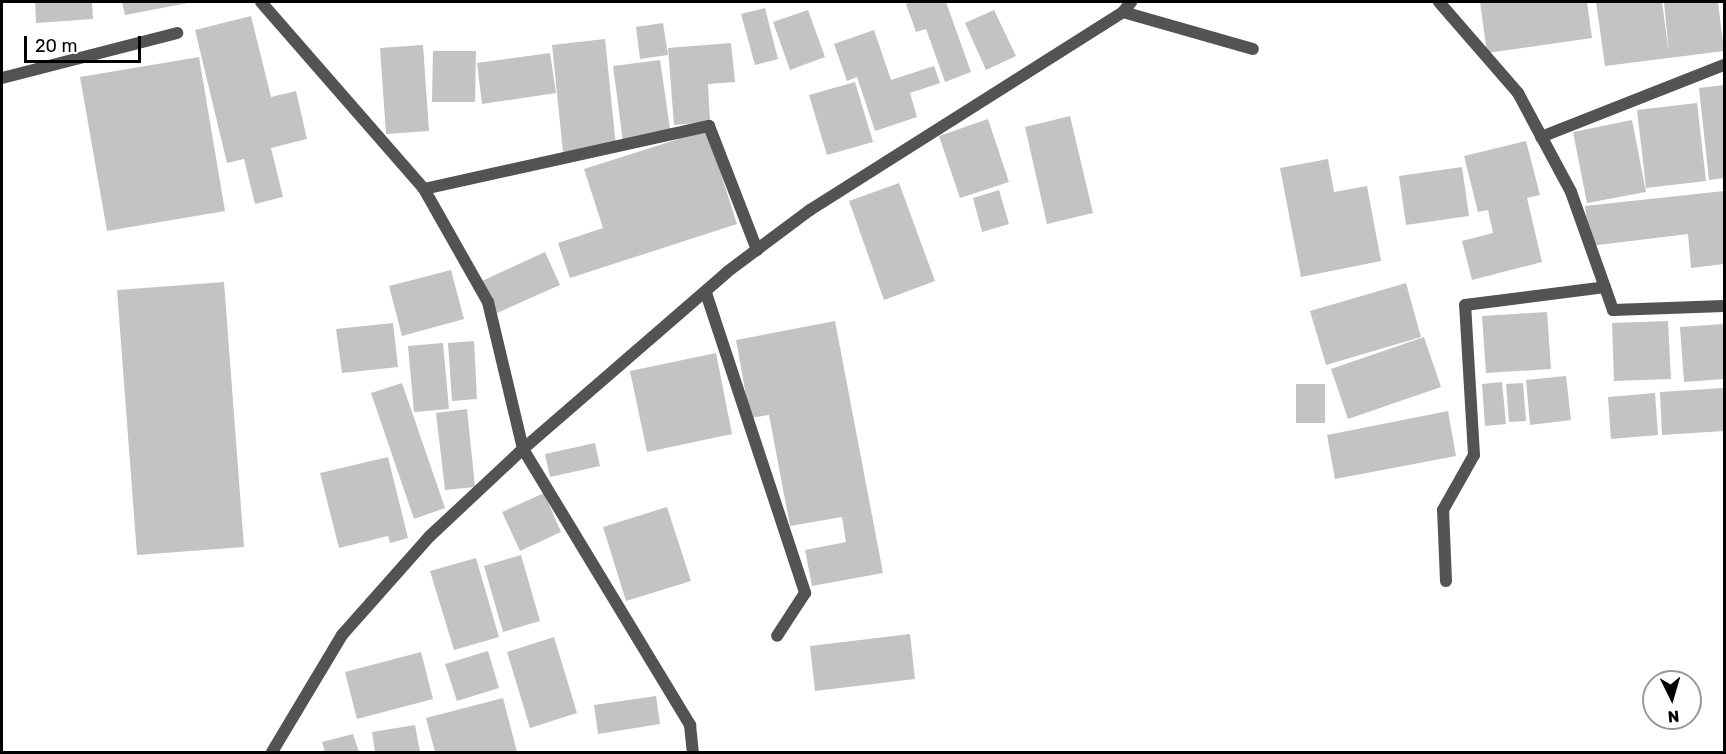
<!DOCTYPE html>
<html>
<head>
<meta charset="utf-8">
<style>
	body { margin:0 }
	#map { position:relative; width:1726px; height:754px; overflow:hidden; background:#fff; font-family:Rubik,sans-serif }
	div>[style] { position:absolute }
	.building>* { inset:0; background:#c3c3c3 }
	.street>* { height:12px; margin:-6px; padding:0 6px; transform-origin:6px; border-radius:6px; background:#535353 }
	span { translate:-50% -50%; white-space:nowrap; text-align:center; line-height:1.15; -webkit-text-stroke:4.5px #fff; paint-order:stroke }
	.frame { position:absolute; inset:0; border:3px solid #000; pointer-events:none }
	.north { position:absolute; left:1642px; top:670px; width:60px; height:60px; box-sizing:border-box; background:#fff; border:2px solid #999; border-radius:50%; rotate:175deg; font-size:16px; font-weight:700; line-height:24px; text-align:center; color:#000 }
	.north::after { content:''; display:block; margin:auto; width:21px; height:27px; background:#000; clip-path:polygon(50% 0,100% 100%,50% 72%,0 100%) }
	.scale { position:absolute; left:24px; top:36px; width:117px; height:27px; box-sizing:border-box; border:3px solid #000; border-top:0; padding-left:8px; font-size:18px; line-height:21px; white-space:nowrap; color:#000; -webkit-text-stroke:4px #fff; paint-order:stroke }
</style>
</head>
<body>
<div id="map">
	<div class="building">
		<div style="clip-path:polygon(35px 2px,92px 2px,93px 19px,36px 23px)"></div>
		<div style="clip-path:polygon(122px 2px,188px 2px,188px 3px,125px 15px)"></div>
		<div style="clip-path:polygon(913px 2px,946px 2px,971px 72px,945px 82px,926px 29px,916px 32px,906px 4px)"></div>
		<div style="clip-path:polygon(1480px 2px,1587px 2px,1592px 38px,1487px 53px)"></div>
		<div style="clip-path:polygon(1596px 2px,1662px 2px,1669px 54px,1664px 2px,1718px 2px,1724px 51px,1605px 66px)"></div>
		<div style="clip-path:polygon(765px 8px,778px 59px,755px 65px,741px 14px)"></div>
		<div style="clip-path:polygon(808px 10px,825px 57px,790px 70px,773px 22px)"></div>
		<div style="clip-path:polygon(994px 10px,1016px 56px,986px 70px,965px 23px)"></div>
		<div style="clip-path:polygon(251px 16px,271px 97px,296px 91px,307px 139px,271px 148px,283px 197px,255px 204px,244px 159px,227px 163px,195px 30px)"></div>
		<div style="clip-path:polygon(663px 23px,668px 55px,640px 59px,636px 27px)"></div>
		<div style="clip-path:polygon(874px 30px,891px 80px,934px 66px,940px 83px,910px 93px,917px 117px,875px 131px,857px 77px,847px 81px,834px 44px)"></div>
		<div style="clip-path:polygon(605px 39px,616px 146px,563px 152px,552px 45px)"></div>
		<div style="clip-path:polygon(731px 43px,735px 82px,708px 84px,710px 122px,674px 125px,668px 48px)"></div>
		<div style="clip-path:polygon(423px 45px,429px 131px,386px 134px,380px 48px)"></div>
		<div style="clip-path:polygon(433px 51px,476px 51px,475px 102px,432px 102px)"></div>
		<div style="clip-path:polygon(550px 53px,556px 93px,482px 104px,477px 63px)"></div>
		<div style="clip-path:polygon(199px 57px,225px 211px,107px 231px,80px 77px)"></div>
		<div style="clip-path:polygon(660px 60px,671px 135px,623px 142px,613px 66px)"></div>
		<div style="clip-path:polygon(855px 82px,873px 142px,827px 155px,809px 95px)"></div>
		<div style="clip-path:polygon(1724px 85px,1724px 178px,1709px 180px,1699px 88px)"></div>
		<div style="clip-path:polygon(1697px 103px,1706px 181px,1646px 188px,1637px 110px)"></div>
		<div style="clip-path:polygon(1070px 116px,1093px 213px,1047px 224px,1025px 127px)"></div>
		<div style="clip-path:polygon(988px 119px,1009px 182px,960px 198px,939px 136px)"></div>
		<div style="clip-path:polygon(1632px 120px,1646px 192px,1587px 203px,1573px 132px)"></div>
		<div style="clip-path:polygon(707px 130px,737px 224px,570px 278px,558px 243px,603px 228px,584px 169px)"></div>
		<div style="clip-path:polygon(1526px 141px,1540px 195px,1527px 198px,1542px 262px,1472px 280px,1462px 241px,1493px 233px,1488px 210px,1478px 212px,1464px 156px)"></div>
		<div style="clip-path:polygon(1328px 159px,1334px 192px,1367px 186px,1381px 261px,1301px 277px,1280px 168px)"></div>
		<div style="clip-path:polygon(1462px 167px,1469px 216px,1406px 225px,1399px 176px)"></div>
		<div style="clip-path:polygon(899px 183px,935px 281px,884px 300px,849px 201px)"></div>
		<div style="clip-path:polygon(999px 190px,1009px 224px,982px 232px,973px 198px)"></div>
		<div style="clip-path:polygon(1724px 191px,1724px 264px,1691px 268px,1688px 234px,1590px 246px,1585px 206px)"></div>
		<div style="clip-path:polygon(545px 252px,560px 285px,497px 313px,482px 281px)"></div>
		<div style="clip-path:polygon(451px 270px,464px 319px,402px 336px,389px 286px)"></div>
		<div style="clip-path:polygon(224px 282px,244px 547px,137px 555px,117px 290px)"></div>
		<div style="clip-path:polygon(1406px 283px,1421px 337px,1326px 365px,1310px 311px)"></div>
		<div style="clip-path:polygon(1547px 312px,1551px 369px,1486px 373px,1482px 316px)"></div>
		<div style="clip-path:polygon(835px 321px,883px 573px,812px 586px,805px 550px,846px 542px,842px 517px,790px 526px,769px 415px,750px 418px,736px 340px)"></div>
		<div style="clip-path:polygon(1668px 321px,1671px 379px,1614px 381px,1612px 323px)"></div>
		<div style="clip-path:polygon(393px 323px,398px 367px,342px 373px,336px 329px)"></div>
		<div style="clip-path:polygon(1724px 324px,1724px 379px,1684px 382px,1680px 327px)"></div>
		<div style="clip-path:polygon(1424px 337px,1441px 387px,1348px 419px,1331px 369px)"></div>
		<div style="clip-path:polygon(474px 341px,477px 399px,452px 401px,448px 343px)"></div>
		<div style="clip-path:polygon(443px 343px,449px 409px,414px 412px,408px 346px)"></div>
		<div style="clip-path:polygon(716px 353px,732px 434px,647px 452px,630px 371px)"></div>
		<div style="clip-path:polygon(1566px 376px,1571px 420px,1530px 425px,1526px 380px)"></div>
		<div style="clip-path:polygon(1502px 382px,1506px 424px,1485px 426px,1482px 384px)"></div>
		<div style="clip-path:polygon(402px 383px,445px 508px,414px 519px,371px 393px)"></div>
		<div style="clip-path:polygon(1523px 383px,1526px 421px,1509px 422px,1506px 384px)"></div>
		<div style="clip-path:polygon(1296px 384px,1325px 384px,1325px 423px,1296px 423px)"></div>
		<div style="clip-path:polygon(1724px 388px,1724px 431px,1662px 435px,1660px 392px)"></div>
		<div style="clip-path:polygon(1655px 393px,1658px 435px,1611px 439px,1608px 397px)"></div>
		<div style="clip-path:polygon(467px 409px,475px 487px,445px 490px,436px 413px)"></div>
		<div style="clip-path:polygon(1448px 411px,1456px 456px,1335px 479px,1327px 435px)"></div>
		<div style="clip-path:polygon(595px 443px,600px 466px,550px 477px,545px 454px)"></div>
		<div style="clip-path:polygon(388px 457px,408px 538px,390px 543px,388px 536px,339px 548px,320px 473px)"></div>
		<div style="clip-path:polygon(544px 493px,561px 532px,520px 551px,502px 512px)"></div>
		<div style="clip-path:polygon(667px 507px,691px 581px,626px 601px,603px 527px)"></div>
		<div style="clip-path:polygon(521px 555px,540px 621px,503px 632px,484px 566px)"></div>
		<div style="clip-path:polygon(476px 558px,499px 637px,454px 650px,430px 571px)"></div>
		<div style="clip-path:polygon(910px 634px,915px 679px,815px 691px,810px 646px)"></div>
		<div style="clip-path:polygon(554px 637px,577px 713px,530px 728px,507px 652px)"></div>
		<div style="clip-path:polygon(488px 651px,499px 688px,457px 701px,445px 664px)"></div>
		<div style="clip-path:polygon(421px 652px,433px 699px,357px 719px,345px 672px)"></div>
		<div style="clip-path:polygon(656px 696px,660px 724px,598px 734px,594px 705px)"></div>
		<div style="clip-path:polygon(503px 698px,517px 752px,435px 752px,426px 718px)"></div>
		<div style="clip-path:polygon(415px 725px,420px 752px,375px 752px,372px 732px)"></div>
		<div style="clip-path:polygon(353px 734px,359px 752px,325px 752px,322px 742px)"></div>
	</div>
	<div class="street">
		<div style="left:261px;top:2px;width:248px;rotate:48.9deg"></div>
		<div style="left:424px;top:189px;width:130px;rotate:60.5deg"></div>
		<div style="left:488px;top:302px;width:151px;rotate:76.6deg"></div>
		<div style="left:523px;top:449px;width:323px;rotate:58.8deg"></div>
		<div style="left:690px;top:725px;width:27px;rotate:84deg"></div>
		<div style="left:1439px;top:2px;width:121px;rotate:49deg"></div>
		<div style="left:1518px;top:93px;width:112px;rotate:61.8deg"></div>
		<div style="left:1571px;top:192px;width:125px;rotate:70.4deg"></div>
		<div style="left:1613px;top:310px;width:111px;rotate:-2.1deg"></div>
		<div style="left:1123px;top:12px;width:135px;rotate:15.9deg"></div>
		<div style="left:2px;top:78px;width:181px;rotate:-14.4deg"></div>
		<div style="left:1541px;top:137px;width:197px;rotate:-21.5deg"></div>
		<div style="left:424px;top:189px;width:292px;rotate:-12.5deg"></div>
		<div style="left:709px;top:126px;width:133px;rotate:68.8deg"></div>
		<div style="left:706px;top:293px;width:316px;rotate:71.7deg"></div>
		<div style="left:805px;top:593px;width:51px;rotate:123.1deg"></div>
		<div style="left:1446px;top:581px;width:71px;rotate:-92.4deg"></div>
		<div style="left:1443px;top:510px;width:63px;rotate:-60.6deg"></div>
		<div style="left:1474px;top:455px;width:150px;rotate:-93.4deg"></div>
		<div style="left:1465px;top:305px;width:141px;rotate:-7.3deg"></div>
		<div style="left:272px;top:752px;width:136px;rotate:-59.1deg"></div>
		<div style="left:342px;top:635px;width:132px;rotate:-48.4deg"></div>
		<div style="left:430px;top:536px;width:127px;rotate:-43.1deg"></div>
		<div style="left:523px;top:449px;width:270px;rotate:-40.9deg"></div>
		<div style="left:727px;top:272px;width:104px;rotate:-36.8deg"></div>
		<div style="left:810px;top:210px;width:370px;rotate:-32.3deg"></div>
		<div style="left:1123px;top:12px;width:13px;rotate:-51deg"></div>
	</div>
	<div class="frame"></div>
	<div class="north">N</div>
	<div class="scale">20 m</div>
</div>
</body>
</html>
